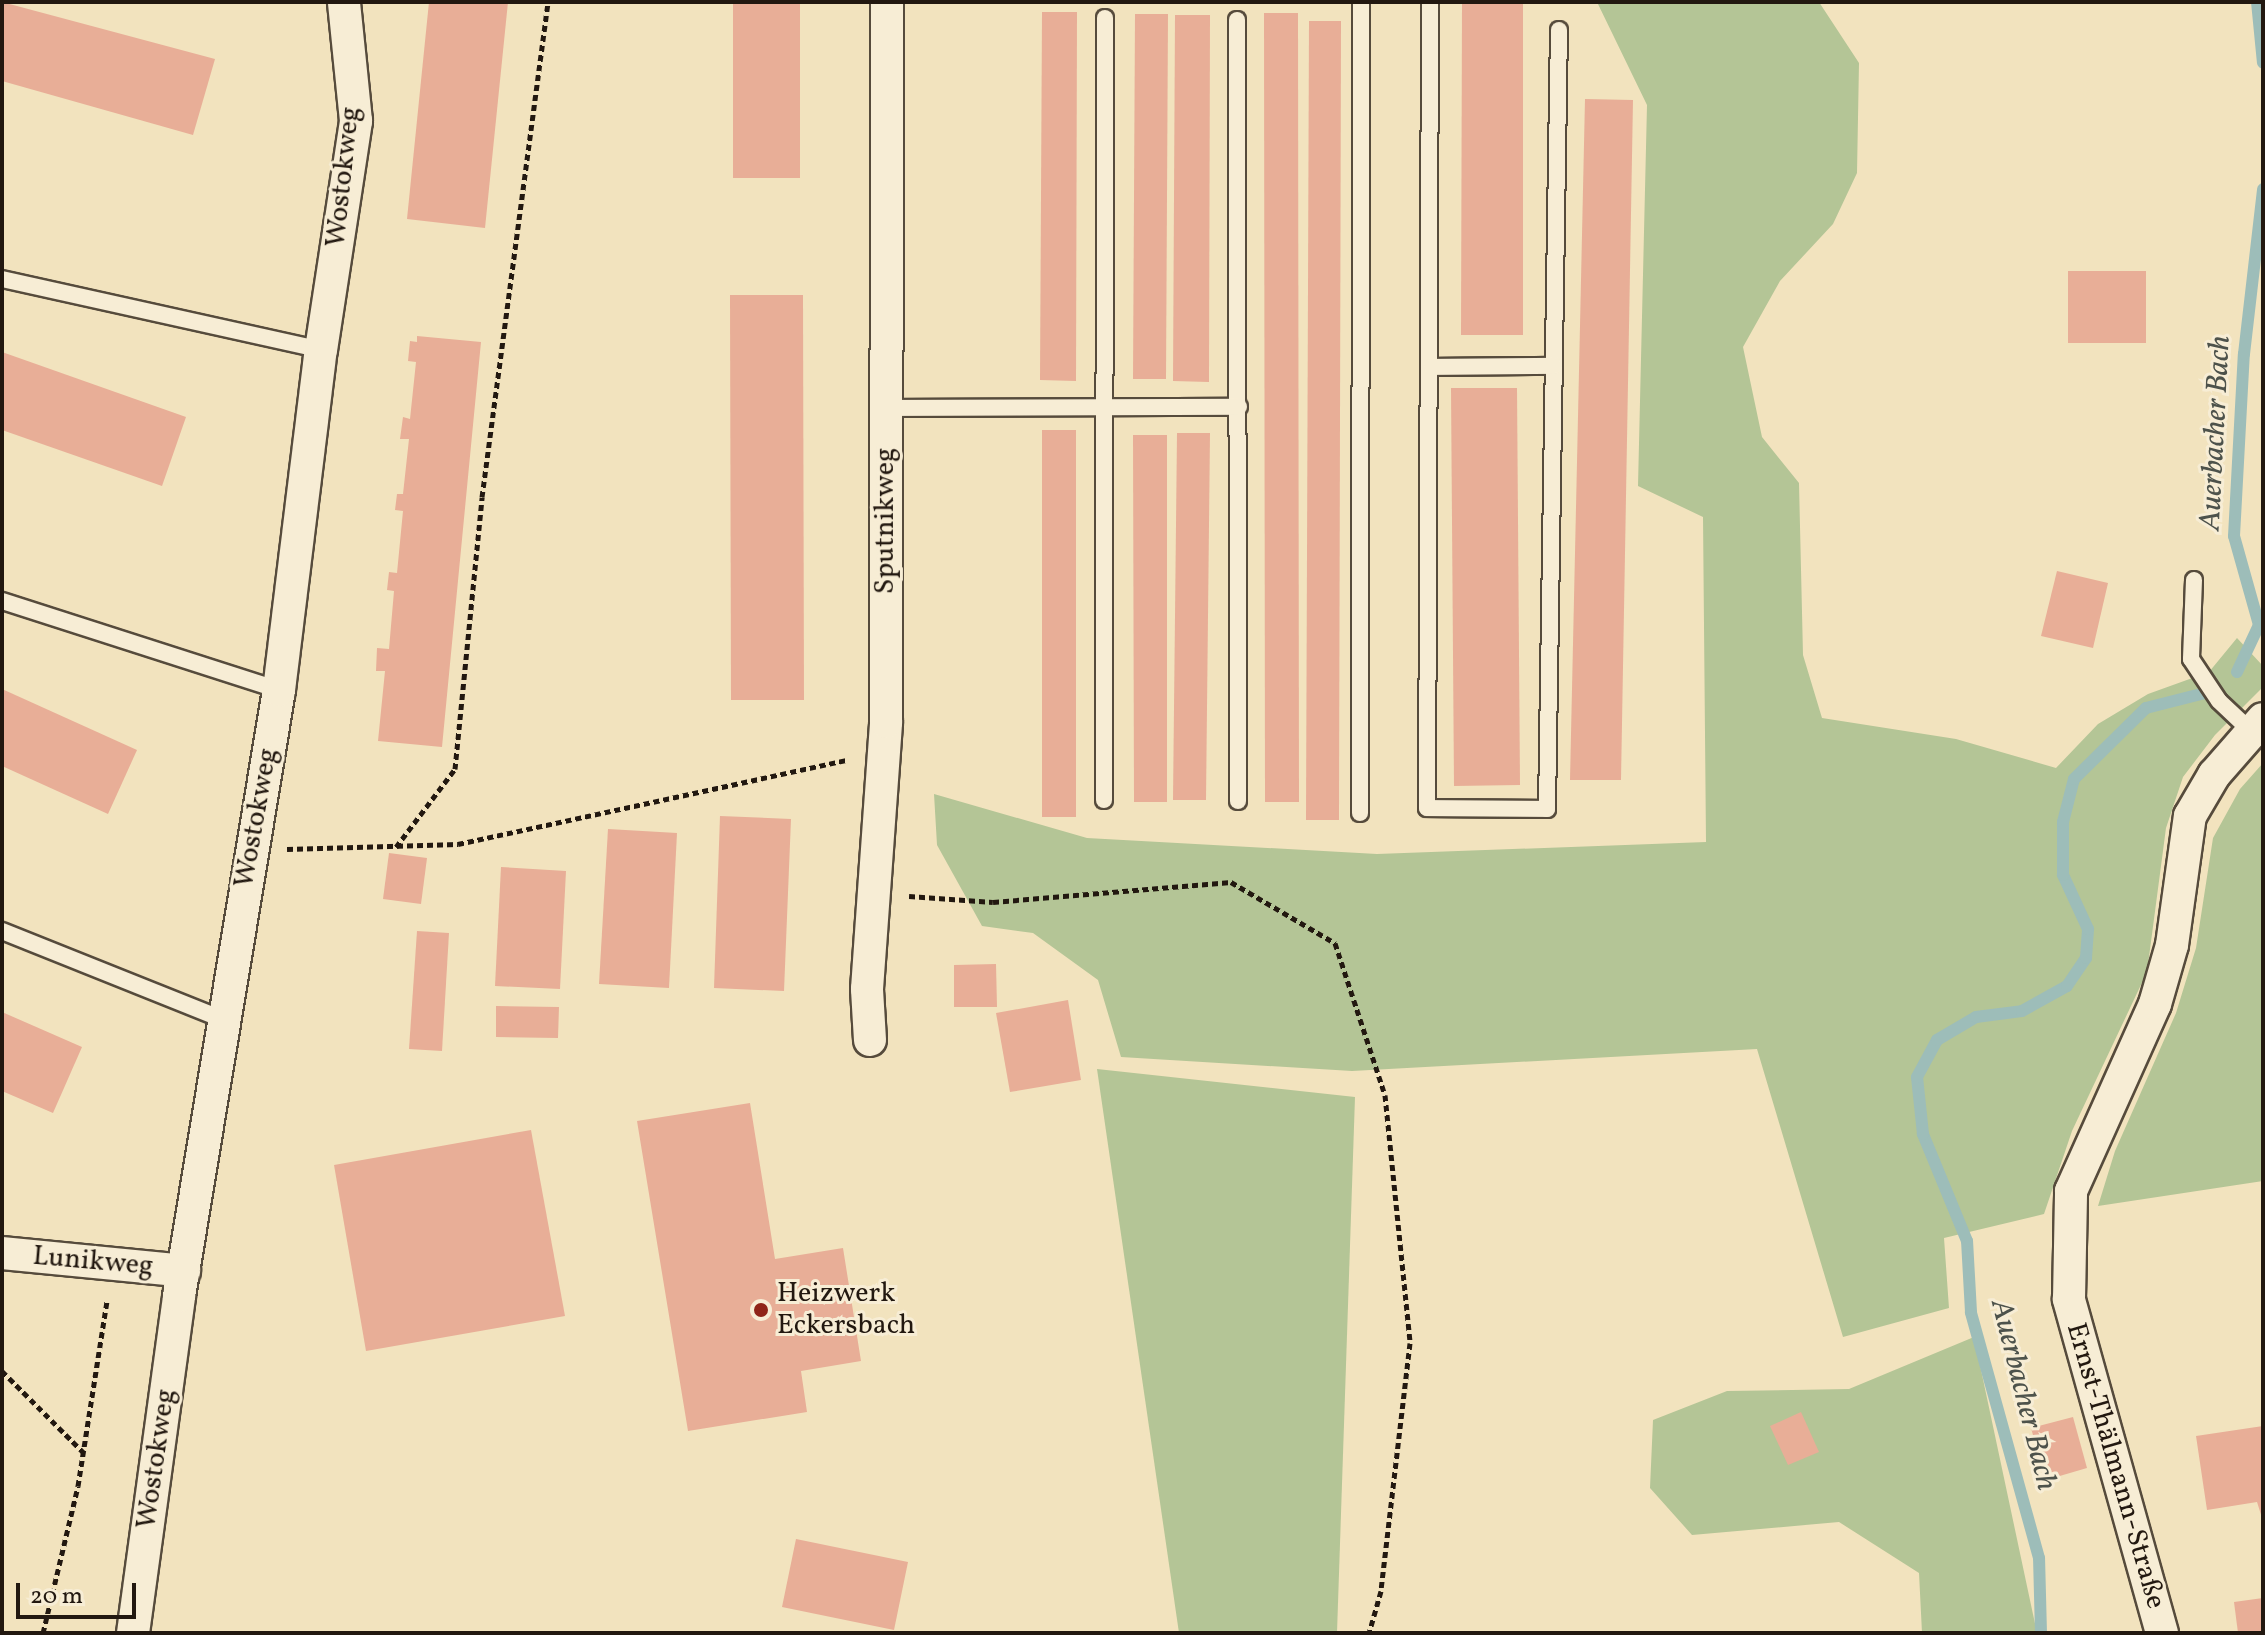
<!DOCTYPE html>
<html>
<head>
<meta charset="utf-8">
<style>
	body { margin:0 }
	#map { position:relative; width:2265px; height:1635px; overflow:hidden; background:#f2e3be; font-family:Vollkorn,serif }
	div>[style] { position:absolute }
	.green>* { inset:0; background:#b4c596 }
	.stream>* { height:12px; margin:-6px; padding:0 6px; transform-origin:6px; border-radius:6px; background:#9dbdb9 }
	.building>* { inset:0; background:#e8ae97 }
	.path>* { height:5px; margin-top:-2.5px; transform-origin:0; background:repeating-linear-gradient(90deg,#221810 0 6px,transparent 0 10px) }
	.roads { filter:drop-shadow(2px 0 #564b3c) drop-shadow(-2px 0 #564b3c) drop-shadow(0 2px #564b3c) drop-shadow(0 -2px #564b3c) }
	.lane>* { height:16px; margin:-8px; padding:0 8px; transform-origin:8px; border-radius:8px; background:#f7edd5 }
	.street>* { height:32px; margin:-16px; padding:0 16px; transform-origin:16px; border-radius:16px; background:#f7edd5 }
	.dots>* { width:22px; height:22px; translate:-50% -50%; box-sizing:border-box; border:4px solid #f7edd5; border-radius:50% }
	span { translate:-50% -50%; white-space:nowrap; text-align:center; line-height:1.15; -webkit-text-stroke:6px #f7edd5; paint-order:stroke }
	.street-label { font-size:28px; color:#221810 }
	.poi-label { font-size:28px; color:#221810 }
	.left { translate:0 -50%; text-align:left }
	.water-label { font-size:30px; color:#4d524b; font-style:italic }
	.frame { position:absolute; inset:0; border:4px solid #221810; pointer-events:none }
	.scale { position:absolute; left:16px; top:1583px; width:120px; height:36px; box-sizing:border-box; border:4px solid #221810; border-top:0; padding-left:10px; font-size:24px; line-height:28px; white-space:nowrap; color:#221810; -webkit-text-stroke:6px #f7edd5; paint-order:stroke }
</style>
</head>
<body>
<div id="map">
	<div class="green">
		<div style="clip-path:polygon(1597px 2px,1819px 2px,1859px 63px,1857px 173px,1833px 224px,1780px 281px,1743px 347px,1762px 437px,1799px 483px,1803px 655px,1822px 718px,1956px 739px,2056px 768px,2098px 724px,2148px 694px,2209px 672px,2237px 638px,2263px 666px,2263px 687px,2215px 735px,2183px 777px,2166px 828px,2147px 972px,2072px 1131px,2044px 1214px,1944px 1238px,1949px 1308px,1843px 1337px,1757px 1049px,1352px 1071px,1121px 1057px,1098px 980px,1033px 933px,982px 926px,937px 845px,934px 794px,1087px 838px,1377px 854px,1706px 842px,1703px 517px,1638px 486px,1647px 105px)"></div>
		<div style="clip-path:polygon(2263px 763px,2263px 1181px,2098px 1206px,2115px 1151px,2176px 1013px,2196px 948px,2213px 838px,2240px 789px)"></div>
		<div style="clip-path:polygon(1097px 1069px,1355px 1097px,1337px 1633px,1179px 1633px)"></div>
		<div style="clip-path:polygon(1974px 1337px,2037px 1633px,1922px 1633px,1919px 1573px,1839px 1522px,1692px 1535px,1650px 1488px,1653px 1420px,1727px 1391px,1849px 1389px)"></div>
	</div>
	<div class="stream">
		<div style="left:2257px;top:2px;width:61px;rotate:84.4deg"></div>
		<div style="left:2237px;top:672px;width:52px;rotate:-64.9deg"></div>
		<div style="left:2259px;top:625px;width:92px;rotate:-105.7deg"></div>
		<div style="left:2234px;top:536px;width:182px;rotate:-86.9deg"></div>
		<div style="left:2244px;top:354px;width:166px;rotate:-83.4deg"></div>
		<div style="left:2041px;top:1633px;width:75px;rotate:-91.5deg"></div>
		<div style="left:2039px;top:1558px;width:255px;rotate:-105.5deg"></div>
		<div style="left:1971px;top:1312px;width:71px;rotate:-93.2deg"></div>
		<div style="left:1967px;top:1241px;width:116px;rotate:-112.4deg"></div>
		<div style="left:1923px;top:1134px;width:57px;rotate:-96deg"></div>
		<div style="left:1917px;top:1077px;width:42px;rotate:-61.6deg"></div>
		<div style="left:1937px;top:1040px;width:45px;rotate:-30.5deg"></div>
		<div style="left:1976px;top:1017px;width:46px;rotate:-7.4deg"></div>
		<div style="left:2022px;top:1011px;width:51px;rotate:-29.1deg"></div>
		<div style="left:2067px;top:986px;width:34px;rotate:-56deg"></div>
		<div style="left:2086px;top:958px;width:29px;rotate:-86deg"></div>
		<div style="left:2088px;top:929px;width:60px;rotate:-114.8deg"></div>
		<div style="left:2063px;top:875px;width:53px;rotate:-90deg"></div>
		<div style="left:2063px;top:822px;width:44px;rotate:-75.7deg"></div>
		<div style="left:2074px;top:779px;width:101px;rotate:-44.6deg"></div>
		<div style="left:2146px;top:708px;width:65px;rotate:-14.3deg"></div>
	</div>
	<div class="building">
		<div style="clip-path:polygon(2px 2px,215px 59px,193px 135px,2px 81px)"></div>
		<div style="clip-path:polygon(429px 2px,508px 2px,485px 228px,407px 219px)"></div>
		<div style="clip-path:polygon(733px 2px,800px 2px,800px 178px,733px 178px)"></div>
		<div style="clip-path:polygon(1462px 2px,1523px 2px,1523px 335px,1461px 335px)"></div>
		<div style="clip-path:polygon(1042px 12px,1077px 12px,1076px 381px,1040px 380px)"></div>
		<div style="clip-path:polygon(1264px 13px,1298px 13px,1299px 802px,1265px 802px)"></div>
		<div style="clip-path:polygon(1135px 14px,1168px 14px,1166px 379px,1133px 379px)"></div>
		<div style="clip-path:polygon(1175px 15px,1210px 15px,1209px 382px,1173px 381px)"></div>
		<div style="clip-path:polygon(1309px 21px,1341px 21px,1339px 820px,1306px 820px)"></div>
		<div style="clip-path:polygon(1585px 99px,1633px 100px,1621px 780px,1570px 780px)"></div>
		<div style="clip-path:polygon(2068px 271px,2146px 271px,2146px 343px,2068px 343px)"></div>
		<div style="clip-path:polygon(730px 295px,803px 295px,804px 700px,731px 700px)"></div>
		<div style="clip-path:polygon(417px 336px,481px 342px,442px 747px,378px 741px,385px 671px,376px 671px,377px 648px,389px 649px,394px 591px,387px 590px,389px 572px,397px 573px,403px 511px,395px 510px,397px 494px,403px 494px,409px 439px,400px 439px,403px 417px,410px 419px,416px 362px,408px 361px,410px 341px,417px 342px)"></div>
		<div style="clip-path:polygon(2px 352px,186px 417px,162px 486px,2px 430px)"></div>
		<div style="clip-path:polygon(1451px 388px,1517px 388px,1520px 785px,1454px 786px)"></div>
		<div style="clip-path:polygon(1042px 430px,1076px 430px,1076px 817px,1042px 817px)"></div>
		<div style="clip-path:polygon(1177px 433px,1210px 433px,1206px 800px,1173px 800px)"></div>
		<div style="clip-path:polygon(1133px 435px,1167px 435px,1167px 802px,1134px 802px)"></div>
		<div style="clip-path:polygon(2057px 571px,2108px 583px,2093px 648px,2041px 636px)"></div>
		<div style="clip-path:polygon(2px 689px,137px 750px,108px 814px,2px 766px)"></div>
		<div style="clip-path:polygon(720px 816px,791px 819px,784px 991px,714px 988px)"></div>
		<div style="clip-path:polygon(608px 829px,677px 833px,669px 988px,599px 984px)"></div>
		<div style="clip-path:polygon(389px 853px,427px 858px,421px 904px,383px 899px)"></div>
		<div style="clip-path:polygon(501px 867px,566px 871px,560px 989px,495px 986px)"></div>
		<div style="clip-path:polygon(417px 931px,449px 933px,442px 1051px,409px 1049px)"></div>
		<div style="clip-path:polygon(996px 964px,997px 1007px,954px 1007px,954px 965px)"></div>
		<div style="clip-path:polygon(1068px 1000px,1081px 1080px,1010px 1092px,996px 1013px)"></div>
		<div style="clip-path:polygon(496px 1006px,559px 1007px,558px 1038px,496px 1037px)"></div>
		<div style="clip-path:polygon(2px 1012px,82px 1047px,53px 1113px,2px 1091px)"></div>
		<div style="clip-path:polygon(750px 1103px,775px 1259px,843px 1248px,861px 1361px,801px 1371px,807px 1412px,688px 1431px,637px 1121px)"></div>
		<div style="clip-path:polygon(531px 1130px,565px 1316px,366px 1351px,334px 1165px)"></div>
		<div style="clip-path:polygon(1801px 1412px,1819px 1452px,1788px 1465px,1770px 1426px)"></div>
		<div style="clip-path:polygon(2073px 1417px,2087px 1468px,2046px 1480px,2031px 1428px)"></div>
		<div style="clip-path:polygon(2263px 1426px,2263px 1521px,2257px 1502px,2207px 1510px,2196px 1436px)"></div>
		<div style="clip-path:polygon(796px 1539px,908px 1562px,894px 1630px,782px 1607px)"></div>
		<div style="clip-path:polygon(2263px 1598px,2263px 1633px,2238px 1633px,2234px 1602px)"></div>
	</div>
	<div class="path">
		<div style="left:396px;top:847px;width:98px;rotate:-52.9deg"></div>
		<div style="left:455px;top:769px;width:273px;rotate:-84.3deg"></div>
		<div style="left:482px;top:497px;width:499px;rotate:-82.4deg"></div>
		<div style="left:287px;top:849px;width:171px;rotate:-1.7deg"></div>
		<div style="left:458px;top:844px;width:398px;rotate:-12.2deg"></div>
		<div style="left:909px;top:896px;width:84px;rotate:4.1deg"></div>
		<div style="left:993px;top:902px;width:239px;rotate:-4.8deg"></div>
		<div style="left:1231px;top:882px;width:121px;rotate:30.4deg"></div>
		<div style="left:1335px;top:943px;width:160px;rotate:71.8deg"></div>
		<div style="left:1385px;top:1095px;width:249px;rotate:84.2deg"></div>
		<div style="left:1410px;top:1343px;width:250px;rotate:96.7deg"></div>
		<div style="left:1381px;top:1591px;width:44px;rotate:105.9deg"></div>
		<div style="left:2px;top:1371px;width:115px;rotate:45deg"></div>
		<div style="left:43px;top:1633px;width:151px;rotate:-76.6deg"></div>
		<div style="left:78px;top:1486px;width:188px;rotate:-81.1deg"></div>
	</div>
	<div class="roads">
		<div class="lane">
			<div style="left:1430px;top:2px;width:806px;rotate:90.21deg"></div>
			<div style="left:1427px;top:808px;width:120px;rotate:0.5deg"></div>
			<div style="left:1547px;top:809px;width:779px;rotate:-89.12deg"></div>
			<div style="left:1237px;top:20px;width:781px;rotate:89.93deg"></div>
			<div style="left:2px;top:279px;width:327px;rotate:12.5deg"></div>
			<div style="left:1432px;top:367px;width:122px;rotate:-0.5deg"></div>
			<div style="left:886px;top:408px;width:353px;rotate:-0.2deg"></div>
			<div style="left:2194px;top:580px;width:79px;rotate:92.2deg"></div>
			<div style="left:2191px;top:659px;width:50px;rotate:56.3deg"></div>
			<div style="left:2219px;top:701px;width:45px;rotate:43.2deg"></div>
			<div style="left:2px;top:601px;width:291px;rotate:17.8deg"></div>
			<div style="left:1104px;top:800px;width:782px;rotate:-89.93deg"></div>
			<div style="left:1360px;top:813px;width:811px;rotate:-89.93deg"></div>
			<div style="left:2px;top:931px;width:239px;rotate:21.8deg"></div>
		</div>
		<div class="street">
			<div style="left:870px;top:1040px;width:51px;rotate:-93.4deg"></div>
			<div style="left:867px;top:989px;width:268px;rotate:-85.9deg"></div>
			<div style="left:886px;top:722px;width:720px;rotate:-89.92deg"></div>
			<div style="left:2px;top:1253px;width:183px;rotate:5.6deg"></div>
			<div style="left:133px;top:1633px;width:340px;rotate:-82.2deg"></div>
			<div style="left:179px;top:1296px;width:614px;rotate:-80.63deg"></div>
			<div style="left:279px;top:690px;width:343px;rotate:-83deg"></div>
			<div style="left:321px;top:350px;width:232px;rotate:-81.3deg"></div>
			<div style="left:356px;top:121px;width:120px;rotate:-95.8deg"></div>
			<div style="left:2162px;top:1633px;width:347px;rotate:-105.6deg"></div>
			<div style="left:2069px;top:1299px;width:108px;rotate:-88.9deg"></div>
			<div style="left:2071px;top:1191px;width:205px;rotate:-65.8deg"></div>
			<div style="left:2155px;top:1004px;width:61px;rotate:-73.9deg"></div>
			<div style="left:2172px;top:945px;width:130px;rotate:-82.1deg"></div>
			<div style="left:2190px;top:816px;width:48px;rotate:-59.7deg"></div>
			<div style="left:2214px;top:775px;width:74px;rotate:-48.8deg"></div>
		</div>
	</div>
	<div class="dots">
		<div style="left:761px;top:1310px;background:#8f2418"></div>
	</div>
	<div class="street-label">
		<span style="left:344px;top:177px;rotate:-84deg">Wostokweg</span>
		<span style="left:886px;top:521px;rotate:-90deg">Sputnikweg</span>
		<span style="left:257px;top:818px;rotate:-80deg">Wostokweg</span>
		<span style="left:93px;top:1262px;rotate:5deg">Lunikweg</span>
		<span style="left:157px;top:1459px;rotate:-82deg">Wostokweg</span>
		<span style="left:2115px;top:1466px;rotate:74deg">Ernst-Thälmann-Straße</span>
	</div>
	<div class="poi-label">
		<span class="left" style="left:777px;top:1310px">Heizwerk<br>Eckersbach</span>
	</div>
	<div class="water-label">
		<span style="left:2216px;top:433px;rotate:-87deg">Auerbacher Bach</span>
		<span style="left:2023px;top:1395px;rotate:76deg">Auerbacher Bach</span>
	</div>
	<div class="frame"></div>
	<div class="scale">20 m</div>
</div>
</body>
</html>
